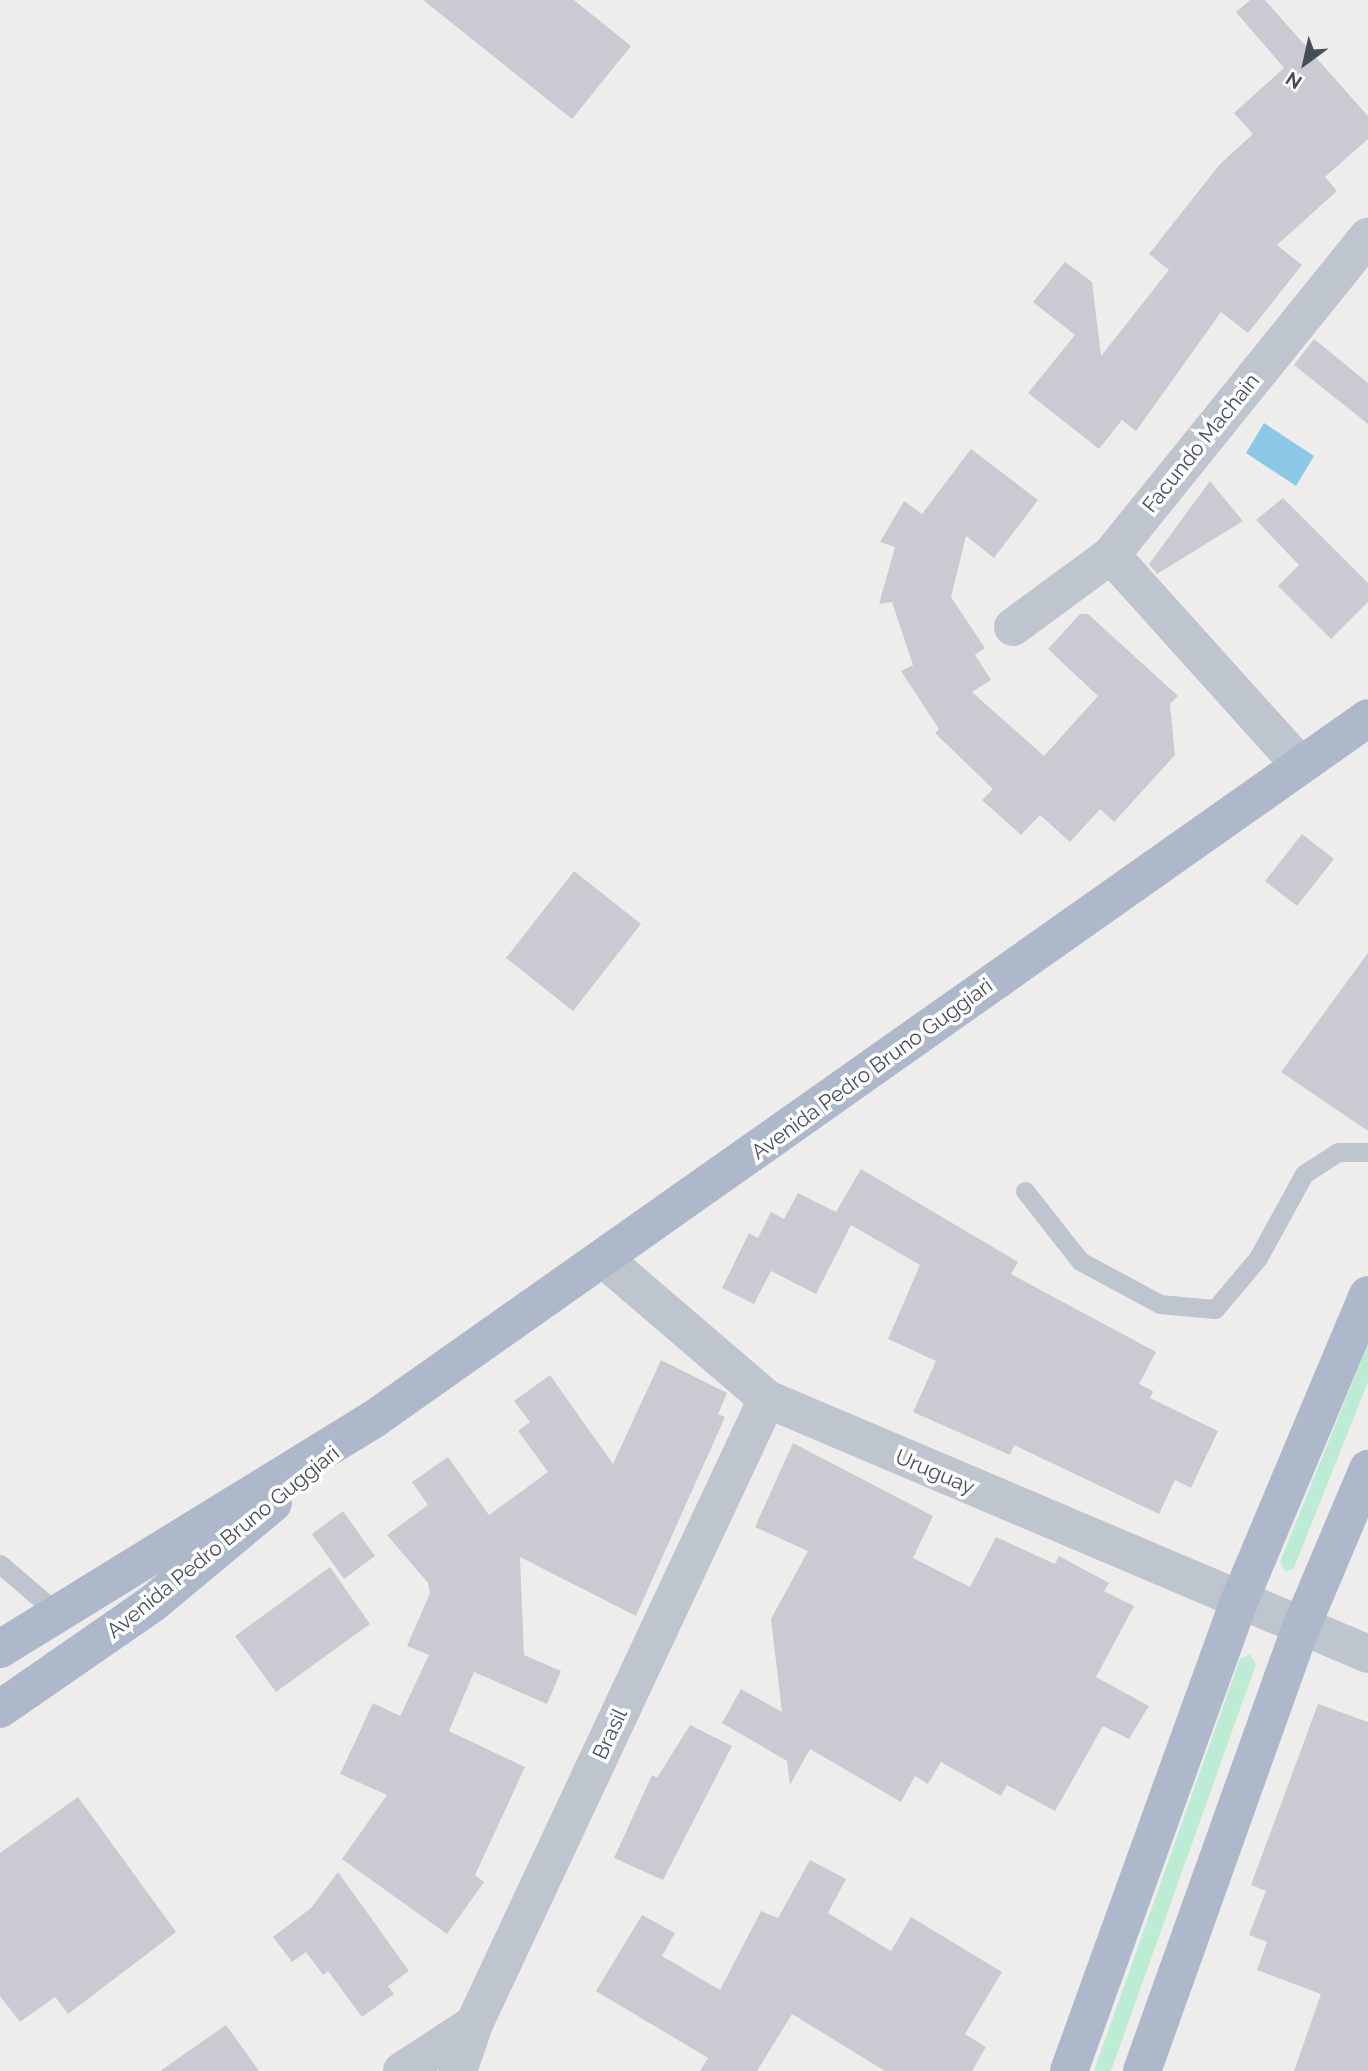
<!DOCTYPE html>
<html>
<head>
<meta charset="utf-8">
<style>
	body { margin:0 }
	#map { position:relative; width:1368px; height:2071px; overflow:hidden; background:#efedec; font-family:Raleway,sans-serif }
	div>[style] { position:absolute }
	.green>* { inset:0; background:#bcecd4 }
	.water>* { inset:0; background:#8bc9e7 }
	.building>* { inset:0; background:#cacbd2 }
	.service>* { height:19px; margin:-9.5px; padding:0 9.5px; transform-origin:9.5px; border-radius:9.5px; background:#bec5ce }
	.minor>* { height:38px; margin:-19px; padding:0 19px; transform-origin:19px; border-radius:19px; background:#bec5ce }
	.primary>* { height:38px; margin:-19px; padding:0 19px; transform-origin:19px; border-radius:19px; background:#adb8ca }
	span { translate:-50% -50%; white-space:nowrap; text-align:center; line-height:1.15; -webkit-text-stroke:7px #fff; paint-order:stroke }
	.street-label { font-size:21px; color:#464e59 }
	.north { position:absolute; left:1270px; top:28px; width:70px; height:70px; -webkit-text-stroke:5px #fff; paint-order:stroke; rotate:213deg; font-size:19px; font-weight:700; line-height:28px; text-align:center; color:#464e59 }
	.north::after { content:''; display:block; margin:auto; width:24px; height:32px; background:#464e59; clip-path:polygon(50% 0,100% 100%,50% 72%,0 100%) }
</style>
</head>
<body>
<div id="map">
	<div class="green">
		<div style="clip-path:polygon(1368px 1344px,1368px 1382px,1294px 1568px,1286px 1572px,1280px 1562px)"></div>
		<div style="clip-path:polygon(1250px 1654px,1256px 1664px,1111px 2071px,1094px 2071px,1240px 1659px)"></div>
	</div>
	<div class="water">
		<div style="clip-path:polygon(1264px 423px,1314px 456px,1296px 486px,1246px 453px)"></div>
	</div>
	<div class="building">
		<div style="clip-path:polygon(423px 0,574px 0,631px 46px,572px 119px)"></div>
		<div style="clip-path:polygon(1250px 0,1265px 0,1368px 116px,1368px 139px,1325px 177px,1337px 191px,1277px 245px,1302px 265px,1248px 333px,1221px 312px,1136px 431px,1122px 420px,1099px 449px,1028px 393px,1075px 335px,1033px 302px,1065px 262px,1092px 282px,1101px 356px,1169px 270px,1149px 254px,1220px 164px,1253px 134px,1234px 113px,1284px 68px,1236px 12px)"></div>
		<div style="clip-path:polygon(1314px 339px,1368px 383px,1368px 424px,1294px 365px)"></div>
		<div style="clip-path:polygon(971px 449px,1038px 500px,994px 558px,966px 536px,951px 597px,985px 648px,975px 655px,991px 680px,972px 692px,1044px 756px,1098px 696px,1048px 649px,1080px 614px,1088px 614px,1178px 696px,1170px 704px,1175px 755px,1114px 822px,1100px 809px,1070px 842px,1040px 815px,1021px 835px,982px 800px,993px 789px,935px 733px,939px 729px,901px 671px,913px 665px,892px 602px,879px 604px,895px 547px,880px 542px,904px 501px,922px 514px)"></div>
		<div style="clip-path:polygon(1210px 481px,1243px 521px,1157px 574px,1149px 564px)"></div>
		<div style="clip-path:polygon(1283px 498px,1368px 583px,1368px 602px,1331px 639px,1278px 586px,1299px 565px,1256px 520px)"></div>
		<div style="clip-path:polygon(1302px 834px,1334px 859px,1297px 906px,1265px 881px)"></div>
		<div style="clip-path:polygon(574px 871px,641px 924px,573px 1011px,506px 958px)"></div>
		<div style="clip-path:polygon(1368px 953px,1368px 1131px,1281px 1072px)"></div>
		<div style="clip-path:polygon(861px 1169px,1018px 1262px,1011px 1274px,1156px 1352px,1139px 1384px,1153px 1391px,1150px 1398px,1218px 1431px,1191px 1488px,1175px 1480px,1159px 1514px,1014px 1445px,1010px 1455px,913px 1412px,936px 1361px,888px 1339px,920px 1265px,851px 1225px,816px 1294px,771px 1271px,754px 1304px,722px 1288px,749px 1233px,758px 1238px,771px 1212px,784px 1219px,798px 1193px,836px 1212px)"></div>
		<div style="clip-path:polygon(661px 1360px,727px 1393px,718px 1414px,725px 1417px,636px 1616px,520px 1557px,524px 1655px,561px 1671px,547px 1704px,474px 1672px,449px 1731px,525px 1767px,475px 1875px,484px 1882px,447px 1934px,342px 1859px,387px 1795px,340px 1774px,373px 1703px,400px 1716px,429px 1655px,407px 1646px,430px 1593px,428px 1583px,387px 1535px,428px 1505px,412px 1482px,448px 1457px,489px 1515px,548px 1472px,518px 1431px,530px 1422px,514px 1401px,550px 1375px,613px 1464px)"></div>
		<div style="clip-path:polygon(793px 1443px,933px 1516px,913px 1558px,970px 1587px,996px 1537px,1055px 1564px,1059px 1556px,1109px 1583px,1104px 1591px,1134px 1606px,1096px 1677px,1149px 1706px,1129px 1739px,1103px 1726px,1055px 1811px,1007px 1785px,1001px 1796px,941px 1762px,928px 1784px,915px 1776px,901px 1802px,810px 1749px,790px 1785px,787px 1761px,722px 1723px,741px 1689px,782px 1712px,771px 1619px,808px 1551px,755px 1527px)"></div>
		<div style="clip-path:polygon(343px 1511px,375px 1556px,344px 1579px,312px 1534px)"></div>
		<div style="clip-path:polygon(330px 1567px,370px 1624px,276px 1692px,235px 1636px)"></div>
		<div style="clip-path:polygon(1318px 1704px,1368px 1722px,1368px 2071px,1294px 2071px,1321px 1994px,1257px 1970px,1267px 1942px,1249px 1935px,1266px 1891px,1251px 1885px)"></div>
		<div style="clip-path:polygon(690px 1725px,732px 1746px,663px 1880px,614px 1858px,652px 1775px,657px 1778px)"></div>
		<div style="clip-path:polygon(78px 1797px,176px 1932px,68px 2014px,55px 1997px,20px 2022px,0 1996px,0 1853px)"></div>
		<div style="clip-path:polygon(810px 1860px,846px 1879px,828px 1913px,891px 1951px,911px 1917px,1002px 1972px,965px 2034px,986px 2047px,972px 2071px,885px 2071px,792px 2014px,757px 2071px,700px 2071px,708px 2058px,596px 1991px,642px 1915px,675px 1933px,662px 1956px,720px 1990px,761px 1911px,778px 1918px)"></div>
		<div style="clip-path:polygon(338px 1872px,409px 1971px,388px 1986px,394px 1994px,362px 2017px,328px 1971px,323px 1975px,306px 1952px,292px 1962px,273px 1937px,311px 1908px)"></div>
		<div style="clip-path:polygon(226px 2025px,259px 2071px,160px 2071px)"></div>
	</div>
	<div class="service">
		<div style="left:1025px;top:1191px;width:89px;rotate:51.8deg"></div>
		<div style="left:1080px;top:1261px;width:91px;rotate:28.3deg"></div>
		<div style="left:1160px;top:1304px;width:55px;rotate:5.2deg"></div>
		<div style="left:1215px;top:1309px;width:67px;rotate:-49.9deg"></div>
		<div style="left:1258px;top:1258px;width:96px;rotate:-61.3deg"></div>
		<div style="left:1304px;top:1174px;width:40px;rotate:-32.9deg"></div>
		<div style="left:1338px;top:1152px;width:30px"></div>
		<div style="left:0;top:1564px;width:75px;rotate:40.7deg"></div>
	</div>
	<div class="minor">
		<div style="left:1111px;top:555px;width:280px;rotate:48deg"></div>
		<div style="left:1013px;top:627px;width:122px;rotate:-36.3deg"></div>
		<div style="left:1111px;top:555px;width:409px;rotate:-51.1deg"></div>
		<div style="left:605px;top:1260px;width:213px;rotate:40.6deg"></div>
		<div style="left:767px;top:1399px;width:653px;rotate:22.99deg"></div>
		<div style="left:402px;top:2071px;width:86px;rotate:-33.1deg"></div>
		<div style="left:458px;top:2071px;width:50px;rotate:-71.2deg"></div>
		<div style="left:474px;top:2024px;width:690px;rotate:-64.88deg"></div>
	</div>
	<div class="primary">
		<div style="left:0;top:1649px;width:439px;rotate:-31.6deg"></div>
		<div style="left:374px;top:1419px;width:1216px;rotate:-35.19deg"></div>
		<div style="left:0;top:1709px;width:186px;rotate:-34.7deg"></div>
		<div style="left:153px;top:1603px;width:156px;rotate:-39.8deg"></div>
		<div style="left:1069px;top:2071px;width:497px;rotate:-70.1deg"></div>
		<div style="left:1238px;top:1604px;width:335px;rotate:-67.2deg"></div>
		<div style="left:1142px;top:2071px;width:468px;rotate:-70.3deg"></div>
		<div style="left:1300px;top:1630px;width:175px;rotate:-67.1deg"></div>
	</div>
	<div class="street-label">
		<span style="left:1201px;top:443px;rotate:-51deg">Facundo Machain</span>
		<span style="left:872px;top:1069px;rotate:-36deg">Avenida Pedro Bruno Guggiari</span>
		<span style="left:935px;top:1472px;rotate:23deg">Uruguay</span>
		<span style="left:223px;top:1542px;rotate:-39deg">Avenida Pedro Bruno Guggiari</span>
		<span style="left:610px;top:1734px;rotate:-65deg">Brasil</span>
	</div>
	<div class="north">N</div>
</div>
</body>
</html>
